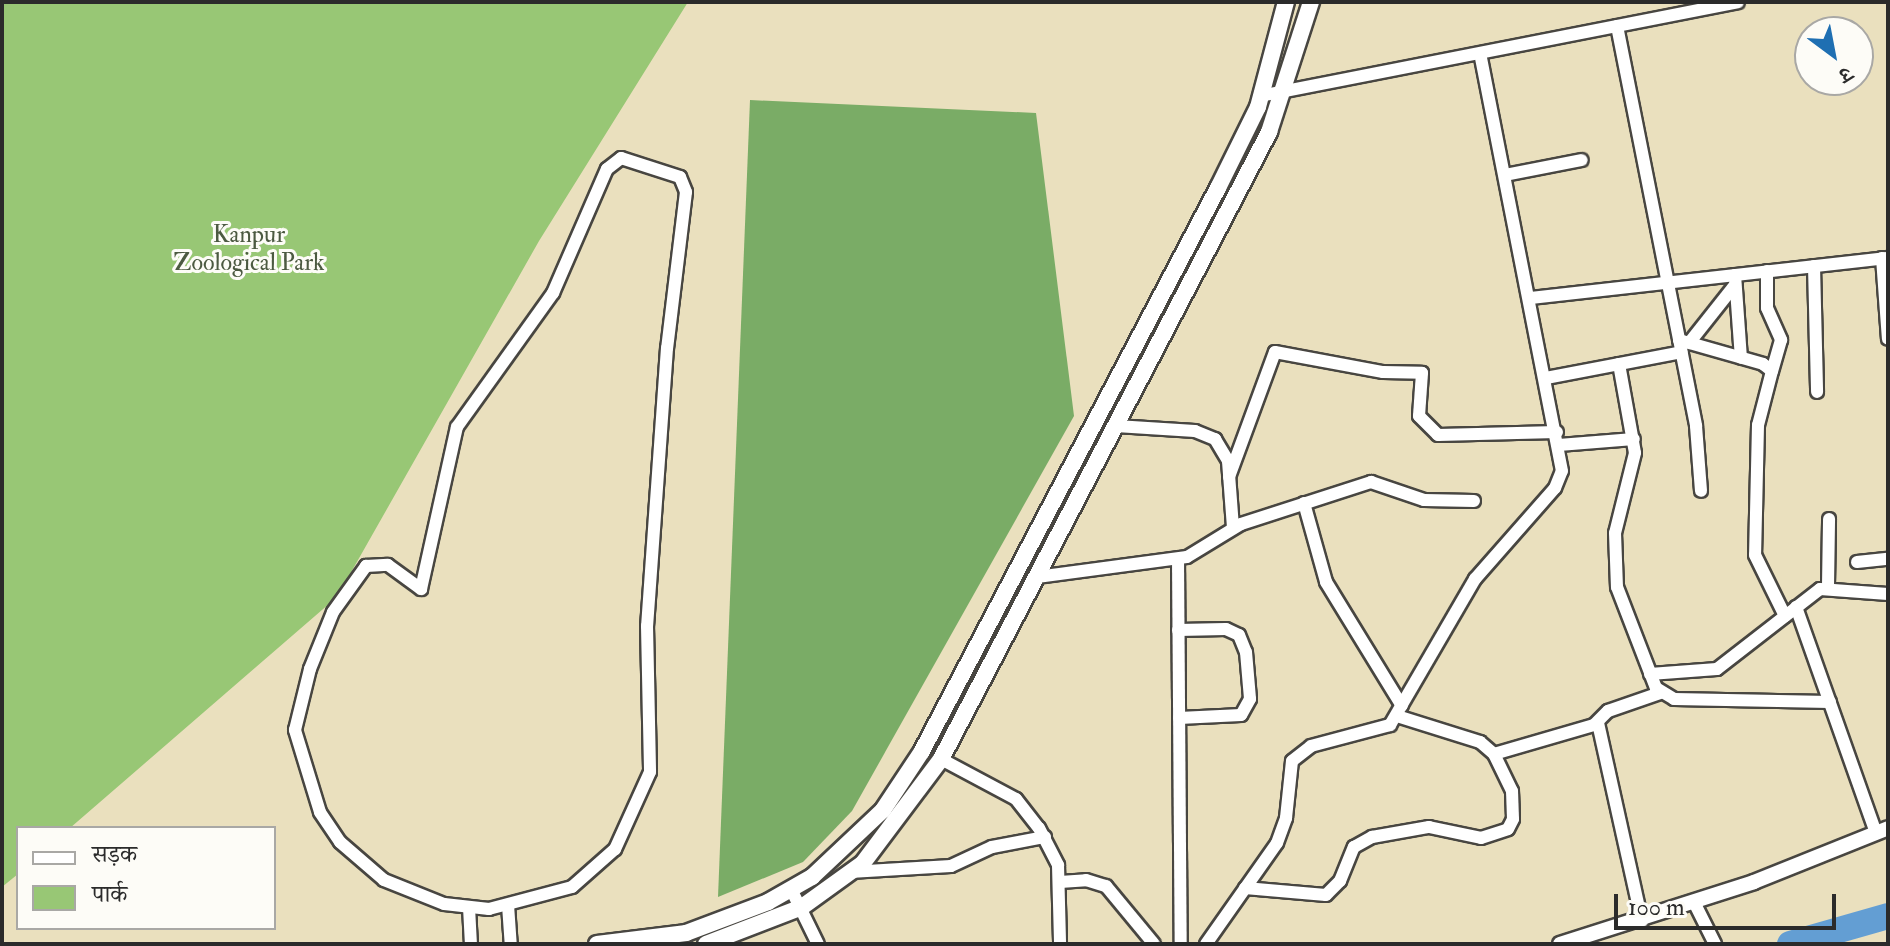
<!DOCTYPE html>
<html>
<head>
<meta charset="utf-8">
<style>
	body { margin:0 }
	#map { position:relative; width:1890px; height:946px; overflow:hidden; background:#eae0be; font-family:"IM FELL Double Pica","Noto Serif Devanagari",serif }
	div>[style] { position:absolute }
	.green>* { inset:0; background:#98c775 }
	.forest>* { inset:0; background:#7aac66 }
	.river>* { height:26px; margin:-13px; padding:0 13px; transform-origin:13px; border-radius:13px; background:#639ed3 }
	.roads { filter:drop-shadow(2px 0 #484641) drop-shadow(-2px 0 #484641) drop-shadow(0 2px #484641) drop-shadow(0 -2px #484641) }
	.minor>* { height:12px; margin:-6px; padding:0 6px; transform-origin:6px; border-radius:6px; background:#fff }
	.tertiary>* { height:14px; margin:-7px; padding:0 7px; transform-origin:7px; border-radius:7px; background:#fff }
	.secondary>* { height:16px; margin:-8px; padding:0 8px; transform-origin:8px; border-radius:8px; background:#fff }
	span { translate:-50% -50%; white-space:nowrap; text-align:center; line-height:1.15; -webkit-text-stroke:6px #fdfcf7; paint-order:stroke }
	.park-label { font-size:24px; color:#4c5a41 }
	.frame { position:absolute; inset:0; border:4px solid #2b2b2b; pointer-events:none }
	.legend { position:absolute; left:16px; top:826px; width:260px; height:104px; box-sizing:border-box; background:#fdfcf7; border:2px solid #a9a8a5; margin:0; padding:10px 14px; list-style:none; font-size:24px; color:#2b2b2b }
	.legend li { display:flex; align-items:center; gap:16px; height:40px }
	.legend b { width:40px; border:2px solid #a9a8a5 }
	.north { position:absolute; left:1794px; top:16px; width:80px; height:80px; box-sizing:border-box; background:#fdfcf7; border:2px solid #a9a8a5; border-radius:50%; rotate:148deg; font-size:22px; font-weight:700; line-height:32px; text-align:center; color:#2b2b2b }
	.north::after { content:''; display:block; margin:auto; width:28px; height:36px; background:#1f6fb2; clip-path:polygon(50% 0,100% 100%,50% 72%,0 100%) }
	.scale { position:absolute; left:1614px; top:894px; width:222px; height:36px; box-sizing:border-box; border:4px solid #2b2b2b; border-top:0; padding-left:10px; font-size:24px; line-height:28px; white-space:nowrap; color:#2b2b2b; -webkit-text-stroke:6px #fdfcf7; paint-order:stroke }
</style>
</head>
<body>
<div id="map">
	<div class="green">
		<div style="clip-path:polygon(2px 2px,688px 2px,539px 241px,337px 597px,70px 828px,18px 828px,18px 874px,2px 887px)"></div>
	</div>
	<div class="forest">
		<div style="clip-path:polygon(750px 100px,1036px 113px,1074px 416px,852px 811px,803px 862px,718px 897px)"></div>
	</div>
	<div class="river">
		<div style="left:1790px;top:944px;width:102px;rotate:-15.9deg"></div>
	</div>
	<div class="roads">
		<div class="minor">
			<div style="left:1617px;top:26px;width:408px;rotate:78.8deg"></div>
			<div style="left:1696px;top:426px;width:65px;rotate:85.6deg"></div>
			<div style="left:1260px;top:96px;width:487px;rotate:-11.1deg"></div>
			<div style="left:621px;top:158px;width:62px;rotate:17.9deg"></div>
			<div style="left:680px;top:177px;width:16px;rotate:68deg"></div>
			<div style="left:686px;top:192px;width:157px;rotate:96.9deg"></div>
			<div style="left:667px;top:348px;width:279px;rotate:94.1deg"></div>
			<div style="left:647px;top:626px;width:146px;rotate:88.8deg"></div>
			<div style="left:650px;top:772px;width:85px;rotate:114.4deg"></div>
			<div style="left:615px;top:849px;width:57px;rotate:138.5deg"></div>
			<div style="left:572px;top:887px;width:86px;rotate:165.2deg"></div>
			<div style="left:489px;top:909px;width:45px;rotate:-173.7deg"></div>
			<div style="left:444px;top:904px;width:65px;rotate:-158.2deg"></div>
			<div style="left:384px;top:880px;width:58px;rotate:-139.2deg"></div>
			<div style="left:340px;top:842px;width:36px;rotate:-124deg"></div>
			<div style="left:320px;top:812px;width:86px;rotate:-107deg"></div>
			<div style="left:295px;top:730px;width:63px;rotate:-76.2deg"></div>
			<div style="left:310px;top:669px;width:61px;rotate:-68deg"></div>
			<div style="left:333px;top:612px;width:57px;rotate:-54.3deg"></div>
			<div style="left:366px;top:566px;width:22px;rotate:-3deg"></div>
			<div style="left:388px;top:565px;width:41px;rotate:36deg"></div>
			<div style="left:421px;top:589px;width:166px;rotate:-77.5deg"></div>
			<div style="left:457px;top:427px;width:165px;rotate:-54.4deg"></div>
			<div style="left:553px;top:293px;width:135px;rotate:-66.5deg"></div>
			<div style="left:607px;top:169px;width:18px;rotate:-38deg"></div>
			<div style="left:1505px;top:175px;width:78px;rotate:-11deg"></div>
			<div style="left:1882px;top:258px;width:81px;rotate:85.8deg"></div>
			<div style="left:1814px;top:266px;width:126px;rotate:88.6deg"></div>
			<div style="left:1767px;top:271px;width:37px;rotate:90deg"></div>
			<div style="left:1767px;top:308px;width:35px;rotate:66deg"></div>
			<div style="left:1781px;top:340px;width:32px;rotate:106deg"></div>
			<div style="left:1735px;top:275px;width:83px;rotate:85.9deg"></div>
			<div style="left:1530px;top:298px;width:360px;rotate:-6.4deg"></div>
			<div style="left:1679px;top:340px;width:87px;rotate:15.9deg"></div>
			<div style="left:1763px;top:364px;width:11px;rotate:38deg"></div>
			<div style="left:1772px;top:371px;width:56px;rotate:104.5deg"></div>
			<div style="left:1758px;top:425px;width:130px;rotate:91.3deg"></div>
			<div style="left:1755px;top:555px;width:68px;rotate:63.8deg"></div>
			<div style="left:1689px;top:343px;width:74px;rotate:-51.6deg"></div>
			<div style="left:1619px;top:364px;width:90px;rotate:79.8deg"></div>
			<div style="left:1635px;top:453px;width:82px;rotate:104deg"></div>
			<div style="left:1615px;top:533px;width:54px;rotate:87.9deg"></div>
			<div style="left:1617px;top:587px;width:108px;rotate:68.9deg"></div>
			<div style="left:1656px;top:688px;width:21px;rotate:31deg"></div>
			<div style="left:1674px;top:699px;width:156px;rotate:1.1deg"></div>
			<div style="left:1546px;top:378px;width:138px;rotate:-10.8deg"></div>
			<div style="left:1116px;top:426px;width:79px;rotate:3.6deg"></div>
			<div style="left:1195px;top:431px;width:22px;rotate:22deg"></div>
			<div style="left:1215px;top:439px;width:26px;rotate:59deg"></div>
			<div style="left:1228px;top:461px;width:66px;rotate:85.7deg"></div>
			<div style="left:1559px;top:445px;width:75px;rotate:-4.6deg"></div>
			<div style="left:1229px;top:477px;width:133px;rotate:-69.8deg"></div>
			<div style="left:1275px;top:352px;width:110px;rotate:10.5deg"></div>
			<div style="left:1383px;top:372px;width:39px;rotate:1deg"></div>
			<div style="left:1422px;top:373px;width:43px;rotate:94deg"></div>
			<div style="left:1419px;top:416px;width:27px;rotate:45deg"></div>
			<div style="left:1438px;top:435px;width:119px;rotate:-1.4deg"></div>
			<div style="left:1304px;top:503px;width:82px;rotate:74.4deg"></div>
			<div style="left:1326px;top:582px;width:145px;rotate:58.5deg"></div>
			<div style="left:1178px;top:559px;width:385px;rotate:89.6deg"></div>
			<div style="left:1857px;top:562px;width:31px;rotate:-6deg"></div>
			<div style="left:1037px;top:577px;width:151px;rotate:-7.6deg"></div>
			<div style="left:1187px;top:557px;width:63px;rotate:-31.4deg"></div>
			<div style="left:1241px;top:524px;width:137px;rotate:-17.9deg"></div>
			<div style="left:1371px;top:482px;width:56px;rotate:18.8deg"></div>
			<div style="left:1424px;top:500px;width:50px;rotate:1.1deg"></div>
			<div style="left:1828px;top:586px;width:67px;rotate:-89.1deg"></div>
			<div style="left:1796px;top:607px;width:240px;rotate:70.5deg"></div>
			<div style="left:1178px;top:630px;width:48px;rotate:-1.2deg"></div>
			<div style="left:1226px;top:629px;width:14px;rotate:25deg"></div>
			<div style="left:1239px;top:635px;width:18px;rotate:68deg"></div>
			<div style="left:1246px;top:652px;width:47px;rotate:85.1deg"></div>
			<div style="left:1250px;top:699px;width:18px;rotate:119deg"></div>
			<div style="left:1241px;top:715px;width:62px;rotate:177.2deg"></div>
			<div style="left:1650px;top:674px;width:67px;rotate:-4.3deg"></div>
			<div style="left:1717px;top:669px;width:130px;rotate:-37.8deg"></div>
			<div style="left:1820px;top:589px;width:68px;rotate:4.2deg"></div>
			<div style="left:1598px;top:723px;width:203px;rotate:77.5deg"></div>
			<div style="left:1494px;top:754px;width:104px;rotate:-16.2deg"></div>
			<div style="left:1594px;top:725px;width:20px;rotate:-45deg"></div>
			<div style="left:1608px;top:711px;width:55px;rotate:-19.1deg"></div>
			<div style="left:941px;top:759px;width:85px;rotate:28.1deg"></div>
			<div style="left:1016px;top:799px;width:37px;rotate:52deg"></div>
			<div style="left:1039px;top:828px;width:42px;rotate:62.8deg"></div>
			<div style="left:1058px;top:865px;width:79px;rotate:88.5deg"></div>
			<div style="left:850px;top:872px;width:101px;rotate:-3.4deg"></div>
			<div style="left:951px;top:866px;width:45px;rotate:-24.9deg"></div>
			<div style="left:992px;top:847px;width:54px;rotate:-10.7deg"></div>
			<div style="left:1060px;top:882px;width:26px;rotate:-4deg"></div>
			<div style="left:1086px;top:880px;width:21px;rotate:17deg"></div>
			<div style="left:1106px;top:886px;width:75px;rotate:50.4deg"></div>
			<div style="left:1245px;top:888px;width:81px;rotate:4.9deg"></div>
			<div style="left:1326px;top:895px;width:20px;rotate:-45deg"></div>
			<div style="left:1340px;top:881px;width:37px;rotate:-68deg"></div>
			<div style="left:1354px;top:847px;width:21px;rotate:-29deg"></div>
			<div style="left:1372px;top:837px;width:58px;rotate:-10deg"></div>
			<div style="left:1429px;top:827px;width:53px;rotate:11.9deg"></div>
			<div style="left:1481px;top:838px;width:28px;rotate:-18deg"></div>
			<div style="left:1508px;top:829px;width:11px;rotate:-63deg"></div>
			<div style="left:1513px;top:819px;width:28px;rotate:-92deg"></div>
			<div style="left:1512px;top:791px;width:41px;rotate:-115.9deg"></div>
			<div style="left:1494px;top:754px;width:18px;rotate:-139deg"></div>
			<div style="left:1480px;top:742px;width:87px;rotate:-162.6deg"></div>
			<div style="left:791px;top:889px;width:61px;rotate:63.9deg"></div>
			<div style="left:1695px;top:904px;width:45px;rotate:63.4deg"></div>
			<div style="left:508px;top:905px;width:39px;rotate:86deg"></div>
			<div style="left:469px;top:907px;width:37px;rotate:87deg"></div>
			<div style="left:1206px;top:944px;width:123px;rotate:-54.9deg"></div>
			<div style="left:1277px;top:843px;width:27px;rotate:-70deg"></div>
			<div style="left:1286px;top:818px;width:57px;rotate:-84deg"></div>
			<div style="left:1292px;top:761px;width:24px;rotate:-38deg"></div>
			<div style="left:1311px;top:746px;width:82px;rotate:-14.9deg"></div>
			<div style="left:1390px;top:725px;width:169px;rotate:-59.8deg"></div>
			<div style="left:1475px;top:579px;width:121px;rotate:-48.7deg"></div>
			<div style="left:1555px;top:488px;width:18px;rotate:-68deg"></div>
			<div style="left:1562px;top:471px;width:425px;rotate:-101.1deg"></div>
		</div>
		<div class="tertiary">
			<div style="left:1560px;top:944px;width:204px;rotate:-17.7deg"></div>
			<div style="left:1754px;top:882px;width:144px;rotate:-21.9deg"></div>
		</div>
		<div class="secondary">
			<div style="left:597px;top:944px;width:90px;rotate:-7deg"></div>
			<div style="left:686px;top:933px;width:88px;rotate:-20.7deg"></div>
			<div style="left:768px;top:902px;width:51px;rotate:-29.6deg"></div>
			<div style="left:812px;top:877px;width:98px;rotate:-43.3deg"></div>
			<div style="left:883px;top:810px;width:71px;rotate:-56.5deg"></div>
			<div style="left:922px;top:751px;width:636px;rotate:-62.27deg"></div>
			<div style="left:1218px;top:188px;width:90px;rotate:-63.7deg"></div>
			<div style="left:1258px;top:107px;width:109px;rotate:-75.1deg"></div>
			<div style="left:706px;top:944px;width:103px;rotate:-21.1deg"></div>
			<div style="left:802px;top:907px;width:75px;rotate:-35.8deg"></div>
			<div style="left:863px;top:863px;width:130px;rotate:-53.1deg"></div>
			<div style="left:941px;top:759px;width:708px;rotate:-62.38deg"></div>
			<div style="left:1269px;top:132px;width:137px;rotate:-72.1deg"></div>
		</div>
	</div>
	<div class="park-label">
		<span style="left:249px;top:249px">Kanpur<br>Zoological Park</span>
	</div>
	<div class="frame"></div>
	<ul class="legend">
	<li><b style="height:10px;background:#fff"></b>सड़क</li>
	<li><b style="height:22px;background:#98c775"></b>पार्क</li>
	</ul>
	<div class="north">उ</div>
	<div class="scale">100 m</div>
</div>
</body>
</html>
